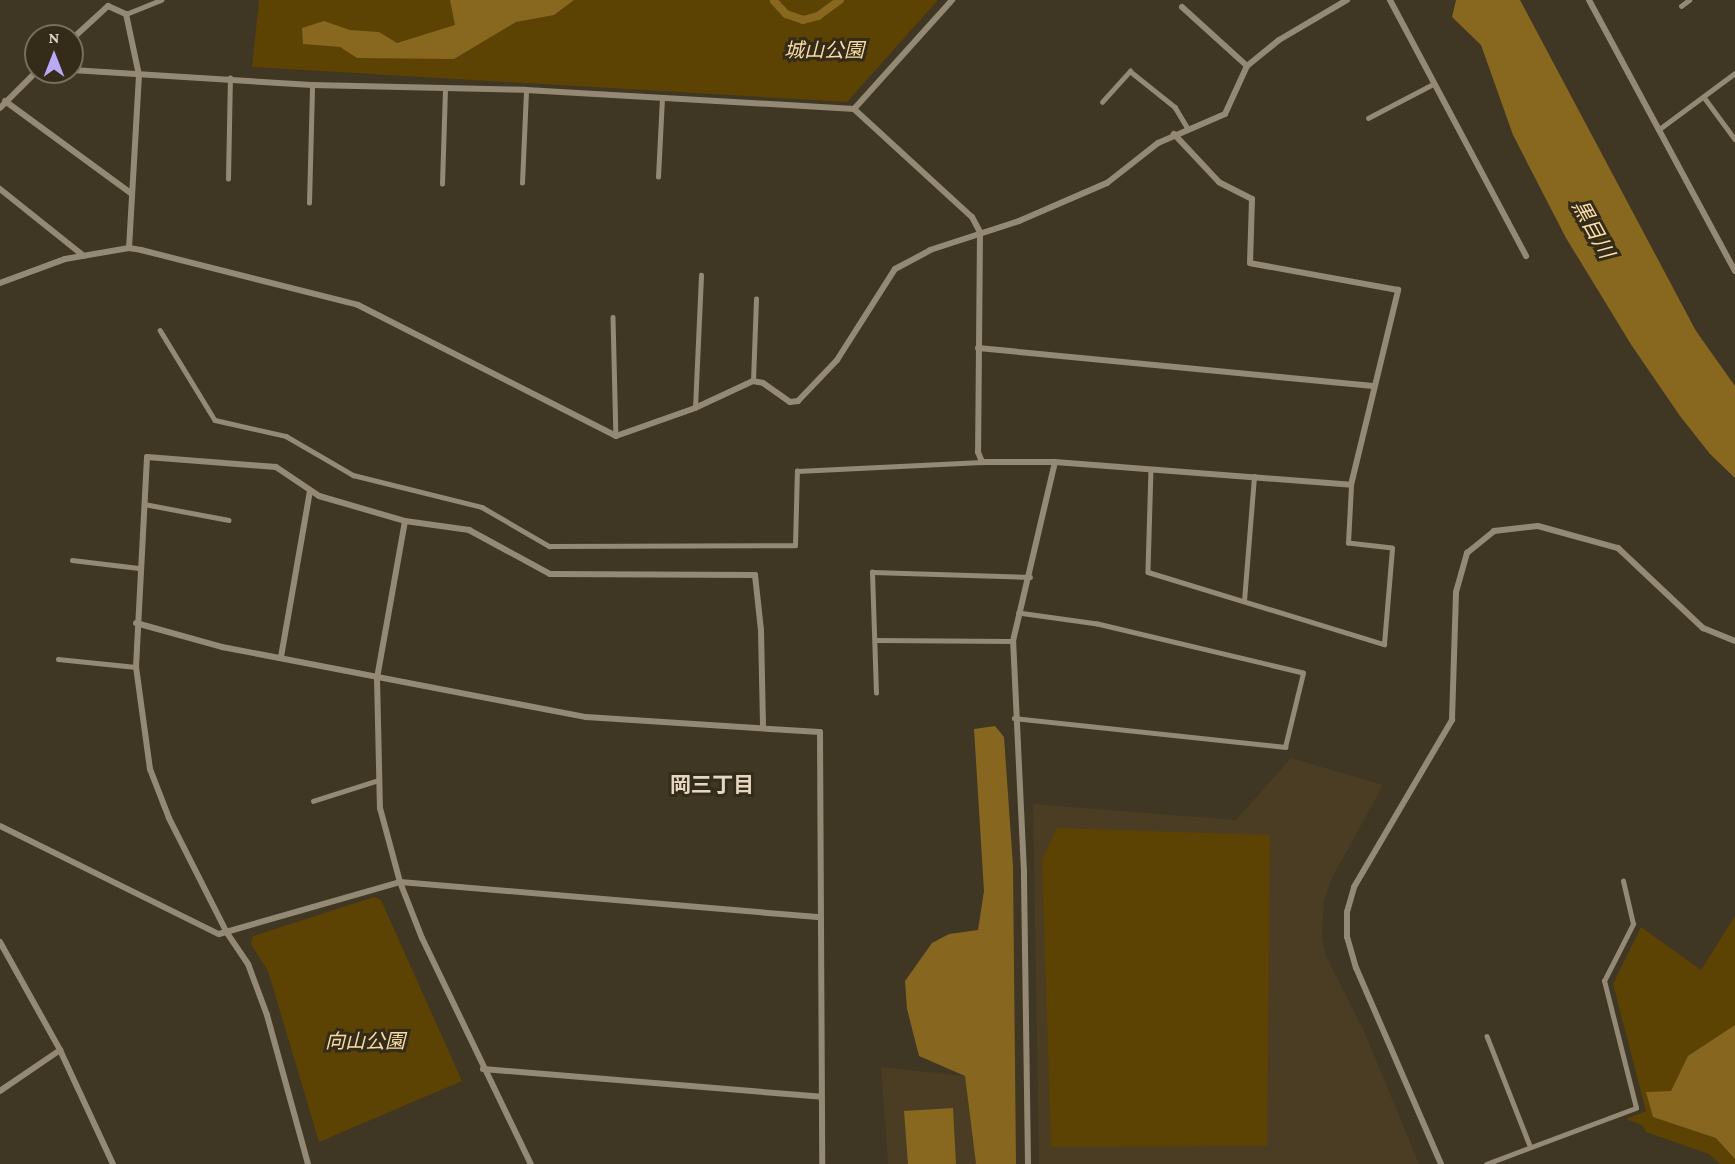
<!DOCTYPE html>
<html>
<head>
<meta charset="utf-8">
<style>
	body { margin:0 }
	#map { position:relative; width:1735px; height:1164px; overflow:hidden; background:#3f3623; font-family:"Crimson Pro","Noto Sans JP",serif }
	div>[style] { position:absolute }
	.built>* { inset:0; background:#4a3d24 }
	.green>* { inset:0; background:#5c4203 }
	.forest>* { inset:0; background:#87661f }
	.water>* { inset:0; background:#88671f }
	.stream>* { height:8px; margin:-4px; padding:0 4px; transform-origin:4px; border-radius:4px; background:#88671f }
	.lane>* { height:4.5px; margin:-2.25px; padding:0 2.25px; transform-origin:2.25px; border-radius:2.25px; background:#948974 }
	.street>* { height:6px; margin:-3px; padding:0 3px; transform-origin:3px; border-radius:3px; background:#948974 }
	span { translate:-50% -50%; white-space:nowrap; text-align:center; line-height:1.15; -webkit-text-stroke:6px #352b19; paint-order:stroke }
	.park-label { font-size:20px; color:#f8dca6; font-style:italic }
	.water-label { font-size:21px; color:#fbdfa9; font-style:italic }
	.neighbourhood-label { font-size:21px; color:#e4d8c2; font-weight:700 }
	.north { position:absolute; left:24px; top:24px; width:60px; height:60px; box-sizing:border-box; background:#352b19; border:2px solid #776e5f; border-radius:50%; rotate:0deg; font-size:16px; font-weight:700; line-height:24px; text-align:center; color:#d9d3c8 }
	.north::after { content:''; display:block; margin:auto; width:21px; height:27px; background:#b9aaf7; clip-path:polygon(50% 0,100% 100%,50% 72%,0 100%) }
</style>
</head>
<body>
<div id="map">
	<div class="built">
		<div style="clip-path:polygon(1291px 758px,1383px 785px,1331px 880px,1324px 900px,1322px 937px,1326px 956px,1364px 1031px,1419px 1164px,1039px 1164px,1033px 804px,1236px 820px)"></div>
		<div style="clip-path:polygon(881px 1067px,965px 1076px,976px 1164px,888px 1164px)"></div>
	</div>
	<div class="green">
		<div style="clip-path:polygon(259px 0,938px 0,847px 102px,252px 67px)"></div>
		<div style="clip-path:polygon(1057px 828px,1270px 835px,1267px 1146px,1051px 1147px,1042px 860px)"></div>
		<div style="clip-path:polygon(374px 897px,381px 900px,462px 1081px,319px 1142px,268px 971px,251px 944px,253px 936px)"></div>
		<div style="clip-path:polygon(1735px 916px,1735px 1164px,1720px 1164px,1709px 1154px,1646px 1132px,1642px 1125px,1626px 1119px,1646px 1111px,1613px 984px,1641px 927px,1701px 970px)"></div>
	</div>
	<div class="forest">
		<div style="clip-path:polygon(995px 726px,1004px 737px,1013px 866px,1016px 1164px,976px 1164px,965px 1076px,919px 1056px,907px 1009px,905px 981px,932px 943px,949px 934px,978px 930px,984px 891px,974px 729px)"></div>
		<div style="clip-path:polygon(1735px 1025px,1735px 1159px,1716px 1138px,1653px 1117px,1646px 1092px,1671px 1091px,1688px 1056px)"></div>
	</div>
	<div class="water">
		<div style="clip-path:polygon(450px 0,574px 0,554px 15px,516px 22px,454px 59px,357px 58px,340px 47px,303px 44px,302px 28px,324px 21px,350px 30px,379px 32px,397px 43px,455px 25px)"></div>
		<div style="clip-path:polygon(1456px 0,1520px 0,1696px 331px,1735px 386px,1735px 478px,1710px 454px,1680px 416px,1632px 346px,1566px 238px,1513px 135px,1481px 45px,1452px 17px)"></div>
		<div style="clip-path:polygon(953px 1108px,956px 1164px,908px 1164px,904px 1111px)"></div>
	</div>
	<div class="stream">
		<div style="left:774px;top:1px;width:18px;rotate:47deg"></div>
		<div style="left:786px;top:14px;width:18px;rotate:19deg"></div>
		<div style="left:803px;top:20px;width:16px;rotate:-15deg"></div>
		<div style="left:818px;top:16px;width:27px;rotate:-36deg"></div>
	</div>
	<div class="lane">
		<div style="left:1681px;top:6px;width:10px;rotate:-37deg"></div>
		<div style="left:126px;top:14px;width:38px;rotate:-22deg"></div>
		<div style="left:1704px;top:97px;width:52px;rotate:53.6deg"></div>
		<div style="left:1102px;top:102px;width:42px;rotate:-47.9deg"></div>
		<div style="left:1130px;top:71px;width:58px;rotate:38.7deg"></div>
		<div style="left:1175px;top:107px;width:26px;rotate:59deg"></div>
		<div style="left:1368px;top:118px;width:73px;rotate:-27.6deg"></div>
		<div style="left:1658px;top:130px;width:96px;rotate:-36.5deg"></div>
		<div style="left:658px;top:177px;width:79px;rotate:-87.1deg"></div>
		<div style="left:228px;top:179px;width:101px;rotate:-88.9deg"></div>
		<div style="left:522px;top:183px;width:93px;rotate:-87.5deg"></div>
		<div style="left:442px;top:184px;width:96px;rotate:-88.2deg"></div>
		<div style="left:309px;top:203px;width:118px;rotate:-88.5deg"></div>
		<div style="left:613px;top:317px;width:119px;rotate:88.6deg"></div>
		<div style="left:160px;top:330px;width:105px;rotate:58.6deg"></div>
		<div style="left:215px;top:420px;width:73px;rotate:12.7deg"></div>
		<div style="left:286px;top:436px;width:78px;rotate:30.2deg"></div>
		<div style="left:353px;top:475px;width:133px;rotate:13.9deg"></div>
		<div style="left:482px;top:507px;width:78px;rotate:30.2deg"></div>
		<div style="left:549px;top:546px;width:246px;rotate:-0.2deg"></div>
		<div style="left:795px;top:545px;width:74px;rotate:-88.5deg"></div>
		<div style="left:797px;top:471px;width:185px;rotate:-2.8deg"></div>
		<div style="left:753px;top:381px;width:82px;rotate:-87.9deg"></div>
		<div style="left:695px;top:408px;width:133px;rotate:-87.4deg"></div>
		<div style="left:1151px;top:469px;width:103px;rotate:91.7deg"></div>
		<div style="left:1148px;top:572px;width:247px;rotate:17deg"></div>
		<div style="left:1384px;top:644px;width:96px;rotate:-85.2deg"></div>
		<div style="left:1392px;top:548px;width:44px;rotate:-173.5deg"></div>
		<div style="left:1348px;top:543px;width:58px;rotate:-87deg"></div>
		<div style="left:144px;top:504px;width:86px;rotate:10.7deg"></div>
		<div style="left:72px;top:560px;width:67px;rotate:6.8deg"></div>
		<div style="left:1244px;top:601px;width:125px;rotate:-85.4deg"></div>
		<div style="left:876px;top:640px;width:137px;rotate:0.4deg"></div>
		<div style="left:58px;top:659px;width:78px;rotate:5.9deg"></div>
		<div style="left:876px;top:693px;width:121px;rotate:-91.9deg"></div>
		<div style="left:872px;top:572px;width:158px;rotate:1.8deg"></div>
		<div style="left:1014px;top:718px;width:273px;rotate:6.1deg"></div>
		<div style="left:1285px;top:747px;width:76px;rotate:-76.3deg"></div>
		<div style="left:1303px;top:673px;width:212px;rotate:-166.6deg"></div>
		<div style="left:1097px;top:624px;width:79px;rotate:-172deg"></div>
		<div style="left:313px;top:801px;width:69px;rotate:-17.7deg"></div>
		<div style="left:1487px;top:1036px;width:118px;rotate:68.6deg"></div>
		<div style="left:1486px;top:1164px;width:160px;rotate:-20.5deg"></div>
		<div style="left:1636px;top:1108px;width:131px;rotate:-104.1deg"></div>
		<div style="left:1604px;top:981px;width:64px;rotate:-63deg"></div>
		<div style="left:1633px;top:924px;width:44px;rotate:-103.1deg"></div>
	</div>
	<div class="street">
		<div style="left:1390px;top:0;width:290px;rotate:62deg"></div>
		<div style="left:1589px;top:0;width:308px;rotate:61.7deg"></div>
		<div style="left:1182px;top:7px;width:88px;rotate:42.2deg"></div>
		<div style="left:72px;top:39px;width:49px;rotate:-42.5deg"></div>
		<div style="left:108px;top:6px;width:20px;rotate:24deg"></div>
		<div style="left:126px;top:14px;width:62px;rotate:78deg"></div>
		<div style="left:139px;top:75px;width:173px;rotate:93.3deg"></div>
		<div style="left:72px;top:70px;width:240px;rotate:3.6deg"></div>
		<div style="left:312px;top:85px;width:214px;rotate:1.3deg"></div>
		<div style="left:526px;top:90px;width:329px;rotate:3.3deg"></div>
		<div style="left:854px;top:109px;width:147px;rotate:-48deg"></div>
		<div style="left:5px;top:101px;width:157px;rotate:36.2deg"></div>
		<div style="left:0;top:108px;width:51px;rotate:-45deg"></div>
		<div style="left:854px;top:109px;width:160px;rotate:42.5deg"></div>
		<div style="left:972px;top:217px;width:17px;rotate:62deg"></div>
		<div style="left:980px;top:232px;width:220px;rotate:90.5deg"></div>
		<div style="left:978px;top:452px;width:11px;rotate:68deg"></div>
		<div style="left:982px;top:462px;width:73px"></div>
		<div style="left:1055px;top:462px;width:297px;rotate:4.4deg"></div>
		<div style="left:1351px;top:485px;width:201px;rotate:-76.4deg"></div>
		<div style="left:1398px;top:290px;width:150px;rotate:-169.7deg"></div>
		<div style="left:1250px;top:263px;width:64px;rotate:-88.2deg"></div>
		<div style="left:1252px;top:199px;width:37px;rotate:-153deg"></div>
		<div style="left:1219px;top:182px;width:66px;rotate:-133.2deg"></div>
		<div style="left:0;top:189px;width:107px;rotate:38.6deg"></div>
		<div style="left:0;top:283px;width:69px;rotate:-20.3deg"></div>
		<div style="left:65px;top:259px;width:65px;rotate:-9.8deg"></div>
		<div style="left:129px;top:248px;width:12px;rotate:9deg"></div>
		<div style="left:141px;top:250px;width:224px;rotate:14.2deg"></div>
		<div style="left:358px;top:305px;width:289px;rotate:26.9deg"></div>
		<div style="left:616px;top:436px;width:84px;rotate:-19.5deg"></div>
		<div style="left:695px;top:408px;width:64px;rotate:-25deg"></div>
		<div style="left:753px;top:381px;width:10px;rotate:11deg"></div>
		<div style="left:763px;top:383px;width:33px;rotate:35deg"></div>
		<div style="left:790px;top:402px;width:8px;rotate:-7deg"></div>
		<div style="left:798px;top:401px;width:57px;rotate:-46.4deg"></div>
		<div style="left:837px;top:360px;width:108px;rotate:-57.5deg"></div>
		<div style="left:895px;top:269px;width:40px;rotate:-28deg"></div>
		<div style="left:930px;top:250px;width:94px;rotate:-18deg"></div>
		<div style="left:1019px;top:221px;width:96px;rotate:-23.4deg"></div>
		<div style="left:1107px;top:183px;width:65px;rotate:-38.1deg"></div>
		<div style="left:1158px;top:143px;width:73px;rotate:-23.4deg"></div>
		<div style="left:1225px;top:114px;width:53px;rotate:-65.4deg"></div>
		<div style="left:1247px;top:66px;width:41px;rotate:-39.1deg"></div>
		<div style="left:1279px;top:40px;width:79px;rotate:-30.5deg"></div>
		<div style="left:978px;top:348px;width:397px;rotate:5.5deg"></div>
		<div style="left:405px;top:521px;width:159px;rotate:100.1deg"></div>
		<div style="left:377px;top:678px;width:130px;rotate:88.7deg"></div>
		<div style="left:380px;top:808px;width:77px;rotate:74.9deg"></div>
		<div style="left:400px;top:882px;width:60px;rotate:68.6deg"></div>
		<div style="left:422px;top:938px;width:251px;rotate:64.3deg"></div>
		<div style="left:136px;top:623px;width:89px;rotate:15.6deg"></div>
		<div style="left:222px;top:647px;width:371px;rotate:10.9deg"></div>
		<div style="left:586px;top:717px;width:234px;rotate:3.7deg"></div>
		<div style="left:820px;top:732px;width:432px;rotate:89.7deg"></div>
		<div style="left:281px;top:657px;width:169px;rotate:-80.1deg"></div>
		<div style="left:0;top:826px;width:244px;rotate:26.3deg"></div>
		<div style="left:219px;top:934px;width:188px;rotate:-16deg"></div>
		<div style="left:400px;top:882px;width:422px;rotate:4.8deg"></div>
		<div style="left:0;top:942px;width:124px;rotate:60.9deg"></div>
		<div style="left:60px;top:1050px;width:126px;rotate:65.1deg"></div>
		<div style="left:483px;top:1069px;width:340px;rotate:4.7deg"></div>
		<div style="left:0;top:1091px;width:73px;rotate:-34.3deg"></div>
		<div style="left:308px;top:1164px;width:155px;rotate:-105.4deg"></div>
		<div style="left:267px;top:1015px;width:54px;rotate:-110.4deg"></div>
		<div style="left:248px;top:964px;width:37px;rotate:-124deg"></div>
		<div style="left:227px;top:933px;width:129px;rotate:-116.8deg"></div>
		<div style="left:169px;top:818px;width:53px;rotate:-111.2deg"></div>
		<div style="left:150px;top:769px;width:103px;rotate:-97.8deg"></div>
		<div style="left:136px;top:667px;width:210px;rotate:-87deg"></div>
		<div style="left:147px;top:457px;width:129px;rotate:4.4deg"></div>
		<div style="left:276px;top:467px;width:52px;rotate:34deg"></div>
		<div style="left:319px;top:496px;width:90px;rotate:16.2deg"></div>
		<div style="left:405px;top:521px;width:65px;rotate:8deg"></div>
		<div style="left:469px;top:530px;width:92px;rotate:28.5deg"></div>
		<div style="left:550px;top:574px;width:205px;rotate:0.3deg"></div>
		<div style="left:755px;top:575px;width:55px;rotate:83.8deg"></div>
		<div style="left:761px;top:630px;width:97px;rotate:88.8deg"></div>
		<div style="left:1028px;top:1164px;width:292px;rotate:-90.8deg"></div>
		<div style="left:1024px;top:872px;width:231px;rotate:-92.7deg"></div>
		<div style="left:1013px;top:641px;width:184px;rotate:-76.8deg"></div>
		<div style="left:1441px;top:1164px;width:214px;rotate:-113.4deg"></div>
		<div style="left:1356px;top:968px;width:32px;rotate:-106deg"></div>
		<div style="left:1347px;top:937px;width:25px;rotate:-90deg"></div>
		<div style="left:1347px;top:912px;width:26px;rotate:-74deg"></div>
		<div style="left:1354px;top:887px;width:194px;rotate:-59.6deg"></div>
		<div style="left:1452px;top:720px;width:128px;rotate:-88.2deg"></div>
		<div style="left:1456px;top:592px;width:41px;rotate:-74.2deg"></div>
		<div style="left:1467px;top:553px;width:35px;rotate:-39deg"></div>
		<div style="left:1494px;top:531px;width:44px;rotate:-6.5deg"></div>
		<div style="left:1538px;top:526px;width:83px;rotate:15.4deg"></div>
		<div style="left:1618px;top:548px;width:117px;rotate:43.3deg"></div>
		<div style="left:1703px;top:628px;width:35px;rotate:22deg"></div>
	</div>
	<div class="park-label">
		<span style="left:824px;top:50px">城山公園</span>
		<span style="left:365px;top:1041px">向山公園</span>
	</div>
	<div class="water-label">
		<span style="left:1593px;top:229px;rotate:61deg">黒目川</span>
	</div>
	<div class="neighbourhood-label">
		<span style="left:712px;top:785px">岡三丁目</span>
	</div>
	<div class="north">N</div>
</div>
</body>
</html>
